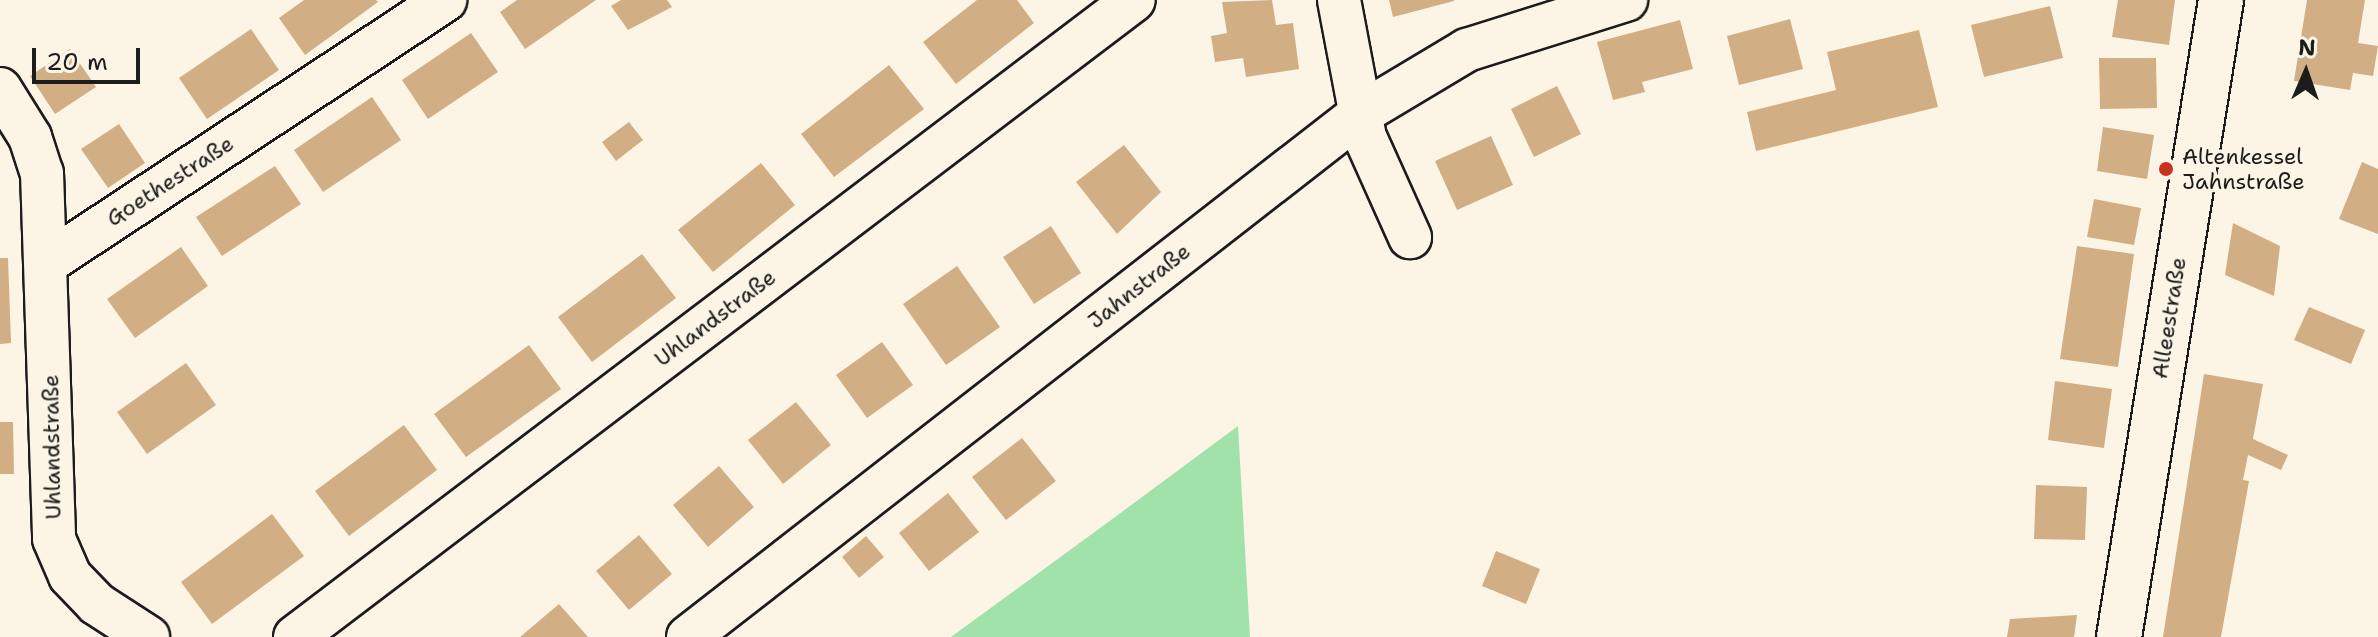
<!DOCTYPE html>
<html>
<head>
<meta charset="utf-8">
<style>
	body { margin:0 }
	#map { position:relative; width:2378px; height:637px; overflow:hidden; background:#fcf5e5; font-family:"Shantell Sans",sans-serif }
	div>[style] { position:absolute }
	.green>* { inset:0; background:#a1e2ab }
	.building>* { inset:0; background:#d2ae84 }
	.roads { filter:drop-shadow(2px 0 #1c1c1c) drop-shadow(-2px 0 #1c1c1c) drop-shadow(0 2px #1c1c1c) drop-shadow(0 -2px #1c1c1c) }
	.minor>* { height:42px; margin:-21px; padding:0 21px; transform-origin:21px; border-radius:21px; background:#fcf5e5 }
	.tertiary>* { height:44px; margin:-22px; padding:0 22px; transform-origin:22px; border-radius:22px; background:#fcf5e5 }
	.dots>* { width:22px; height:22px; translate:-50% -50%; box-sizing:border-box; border:4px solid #fcf5e5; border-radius:50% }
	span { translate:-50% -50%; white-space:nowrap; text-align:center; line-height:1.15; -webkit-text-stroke:7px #fcf5e5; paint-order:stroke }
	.poi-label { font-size:22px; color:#1c1c1c }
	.left { translate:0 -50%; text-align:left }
	.street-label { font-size:22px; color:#1c1c1c }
	.north { position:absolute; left:2266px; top:32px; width:80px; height:80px; -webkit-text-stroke:6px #fcf5e5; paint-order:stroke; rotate:2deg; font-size:22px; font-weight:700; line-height:32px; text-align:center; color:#1c1c1c }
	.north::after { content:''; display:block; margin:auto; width:28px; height:36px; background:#1c1c1c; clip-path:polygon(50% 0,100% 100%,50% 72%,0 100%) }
	.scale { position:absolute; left:32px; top:48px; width:108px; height:36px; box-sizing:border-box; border:4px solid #1c1c1c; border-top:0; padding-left:10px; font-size:24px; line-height:28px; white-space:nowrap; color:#1c1c1c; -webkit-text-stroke:6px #fcf5e5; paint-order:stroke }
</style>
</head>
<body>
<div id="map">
	<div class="green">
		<div style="clip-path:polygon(1238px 426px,1250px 637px,951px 637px,1111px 520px)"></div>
	</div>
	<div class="building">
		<div style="clip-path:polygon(304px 0,376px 0,378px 2px,305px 55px,279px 18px)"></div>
		<div style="clip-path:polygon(517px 0,596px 0,525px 49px,500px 12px)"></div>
		<div style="clip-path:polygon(621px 0,667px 0,672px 7px,628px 30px,611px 6px)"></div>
		<div style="clip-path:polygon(977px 0,1017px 0,1034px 23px,956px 84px,923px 42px)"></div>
		<div style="clip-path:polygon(1272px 0,1276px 25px,1293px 23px,1299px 69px,1246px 77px,1243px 58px,1215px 62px,1211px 36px,1227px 33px,1222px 2px)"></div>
		<div style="clip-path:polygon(1389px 0,1454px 0,1454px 1px,1393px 17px)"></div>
		<div style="clip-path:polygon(2118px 0,2175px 0,2169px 45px,2112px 37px)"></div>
		<div style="clip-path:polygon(2307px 0,2365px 0,2358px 43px,2378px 46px,2373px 76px,2353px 73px,2350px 90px,2294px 81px)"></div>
		<div style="clip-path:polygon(2050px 6px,2063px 58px,1984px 77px,1971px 25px)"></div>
		<div style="clip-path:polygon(1790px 19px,1803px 69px,1739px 85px,1727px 36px)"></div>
		<div style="clip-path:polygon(1680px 20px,1693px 69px,1642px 82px,1645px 92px,1613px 100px,1597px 42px)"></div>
		<div style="clip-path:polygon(251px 29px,279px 70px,207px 119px,179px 78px)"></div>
		<div style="clip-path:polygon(1919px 30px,1938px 107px,1756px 151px,1747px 112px,1836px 90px,1827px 52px)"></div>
		<div style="clip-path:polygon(471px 33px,498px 72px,428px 119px,402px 80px)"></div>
		<div style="clip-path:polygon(70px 49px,96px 87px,55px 114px,30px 76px)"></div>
		<div style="clip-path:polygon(2099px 58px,2156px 58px,2157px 108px,2100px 109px)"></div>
		<div style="clip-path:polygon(889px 65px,924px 109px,834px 177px,801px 134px)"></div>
		<div style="clip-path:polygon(1557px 86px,1581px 134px,1534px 157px,1511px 109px)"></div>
		<div style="clip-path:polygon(372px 97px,401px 140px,323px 192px,294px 150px)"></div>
		<div style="clip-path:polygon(629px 122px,643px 140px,616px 161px,602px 142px)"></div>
		<div style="clip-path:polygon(119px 124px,145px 163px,108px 188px,81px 149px)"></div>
		<div style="clip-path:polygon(2103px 127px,2154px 135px,2147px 179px,2097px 171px)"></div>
		<div style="clip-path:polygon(1491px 136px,1513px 185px,1457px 210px,1435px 161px)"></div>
		<div style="clip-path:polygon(1124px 145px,1161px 192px,1117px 234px,1076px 182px)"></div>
		<div style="clip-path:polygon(2362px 162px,2378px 169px,2378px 234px,2339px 219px)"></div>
		<div style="clip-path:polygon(761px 163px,795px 205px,713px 272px,678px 230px)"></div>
		<div style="clip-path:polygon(275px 166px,301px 204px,222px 256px,196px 217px)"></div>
		<div style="clip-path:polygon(2094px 199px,2141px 208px,2134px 245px,2087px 237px)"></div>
		<div style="clip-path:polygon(2233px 223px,2280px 246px,2274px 296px,2225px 275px)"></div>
		<div style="clip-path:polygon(1051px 226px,1081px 273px,1034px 304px,1003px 257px)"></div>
		<div style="clip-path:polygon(2077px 246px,2134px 254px,2118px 367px,2060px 359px)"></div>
		<div style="clip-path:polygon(181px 247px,208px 286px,135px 338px,107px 299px)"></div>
		<div style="clip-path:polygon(642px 254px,676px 298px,592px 362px,558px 317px)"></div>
		<div style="clip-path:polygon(0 258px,8px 258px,11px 343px,0 344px)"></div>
		<div style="clip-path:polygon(957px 266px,1000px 327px,946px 365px,903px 304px)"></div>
		<div style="clip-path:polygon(2309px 307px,2365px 330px,2351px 364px,2294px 340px)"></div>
		<div style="clip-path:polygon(882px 342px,913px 385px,867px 418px,836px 375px)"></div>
		<div style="clip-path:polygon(529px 345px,561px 389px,466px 457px,434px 414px)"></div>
		<div style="clip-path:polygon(186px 363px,216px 405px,147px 454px,117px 412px)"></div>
		<div style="clip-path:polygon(2204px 374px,2263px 384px,2253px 439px,2288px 455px,2281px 470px,2248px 455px,2243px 480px,2249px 481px,2221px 637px,2163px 637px)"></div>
		<div style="clip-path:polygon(2055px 381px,2112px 389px,2104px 448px,2048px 440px)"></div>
		<div style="clip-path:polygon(796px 402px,831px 445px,783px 484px,748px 440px)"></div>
		<div style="clip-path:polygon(0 422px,13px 422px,14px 474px,0 474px)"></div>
		<div style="clip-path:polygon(404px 425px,437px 470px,349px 536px,315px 491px)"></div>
		<div style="clip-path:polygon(1022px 438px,1056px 481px,1006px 520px,972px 477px)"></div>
		<div style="clip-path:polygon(719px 466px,754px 507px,708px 547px,673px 505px)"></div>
		<div style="clip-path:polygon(2036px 485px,2087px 487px,2085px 540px,2034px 539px)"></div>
		<div style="clip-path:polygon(948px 493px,979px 532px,929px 571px,899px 533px)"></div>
		<div style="clip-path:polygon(272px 514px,304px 556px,212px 624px,181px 582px)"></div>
		<div style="clip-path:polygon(639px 535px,672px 574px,629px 610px,596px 571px)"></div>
		<div style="clip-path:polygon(866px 536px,884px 557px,859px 578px,842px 557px)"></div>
		<div style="clip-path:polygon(1496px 551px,1540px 569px,1526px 604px,1482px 586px)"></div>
		<div style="clip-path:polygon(559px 604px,588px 637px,520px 637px)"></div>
		<div style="clip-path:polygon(2077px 615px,2074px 637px,2007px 637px,2010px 619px)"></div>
	</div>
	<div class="roads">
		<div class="minor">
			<div style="left:1339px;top:0;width:139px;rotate:79.3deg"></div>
			<div style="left:1365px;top:137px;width:110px;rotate:65.8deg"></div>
			<div style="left:0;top:89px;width:57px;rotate:58deg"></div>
			<div style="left:30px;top:137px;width:38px;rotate:72deg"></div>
			<div style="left:42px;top:173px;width:366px;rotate:88.1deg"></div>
			<div style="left:54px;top:539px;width:40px;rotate:66.6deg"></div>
			<div style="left:70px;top:576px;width:39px;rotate:46deg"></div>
			<div style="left:97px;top:604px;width:61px;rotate:32.9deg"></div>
			<div style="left:48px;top:262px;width:476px;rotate:-33.4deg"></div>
			<div style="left:295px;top:637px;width:1053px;rotate:-37.21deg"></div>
			<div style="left:688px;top:637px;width:852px;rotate:-37.89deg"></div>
			<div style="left:1360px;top:114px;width:125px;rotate:-30.9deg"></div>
			<div style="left:1467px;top:50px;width:167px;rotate:-17.5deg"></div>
		</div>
		<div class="tertiary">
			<div style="left:2119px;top:637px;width:645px;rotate:-80.9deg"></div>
		</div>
	</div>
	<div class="dots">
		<div style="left:2166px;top:169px;background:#c8321e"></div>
	</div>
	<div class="poi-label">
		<span class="left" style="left:2182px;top:169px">Altenkessel<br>Jahnstraße</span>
	</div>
	<div class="street-label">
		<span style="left:170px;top:181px;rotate:-33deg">Goethestraße</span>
		<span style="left:1139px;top:286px;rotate:-38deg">Jahnstraße</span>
		<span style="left:715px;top:318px;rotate:-37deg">Uhlandstraße</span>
		<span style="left:2169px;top:318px;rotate:-81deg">Alleestraße</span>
		<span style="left:52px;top:447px;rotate:-91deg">Uhlandstraße</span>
	</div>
	<div class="north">N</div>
	<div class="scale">20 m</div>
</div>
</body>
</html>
